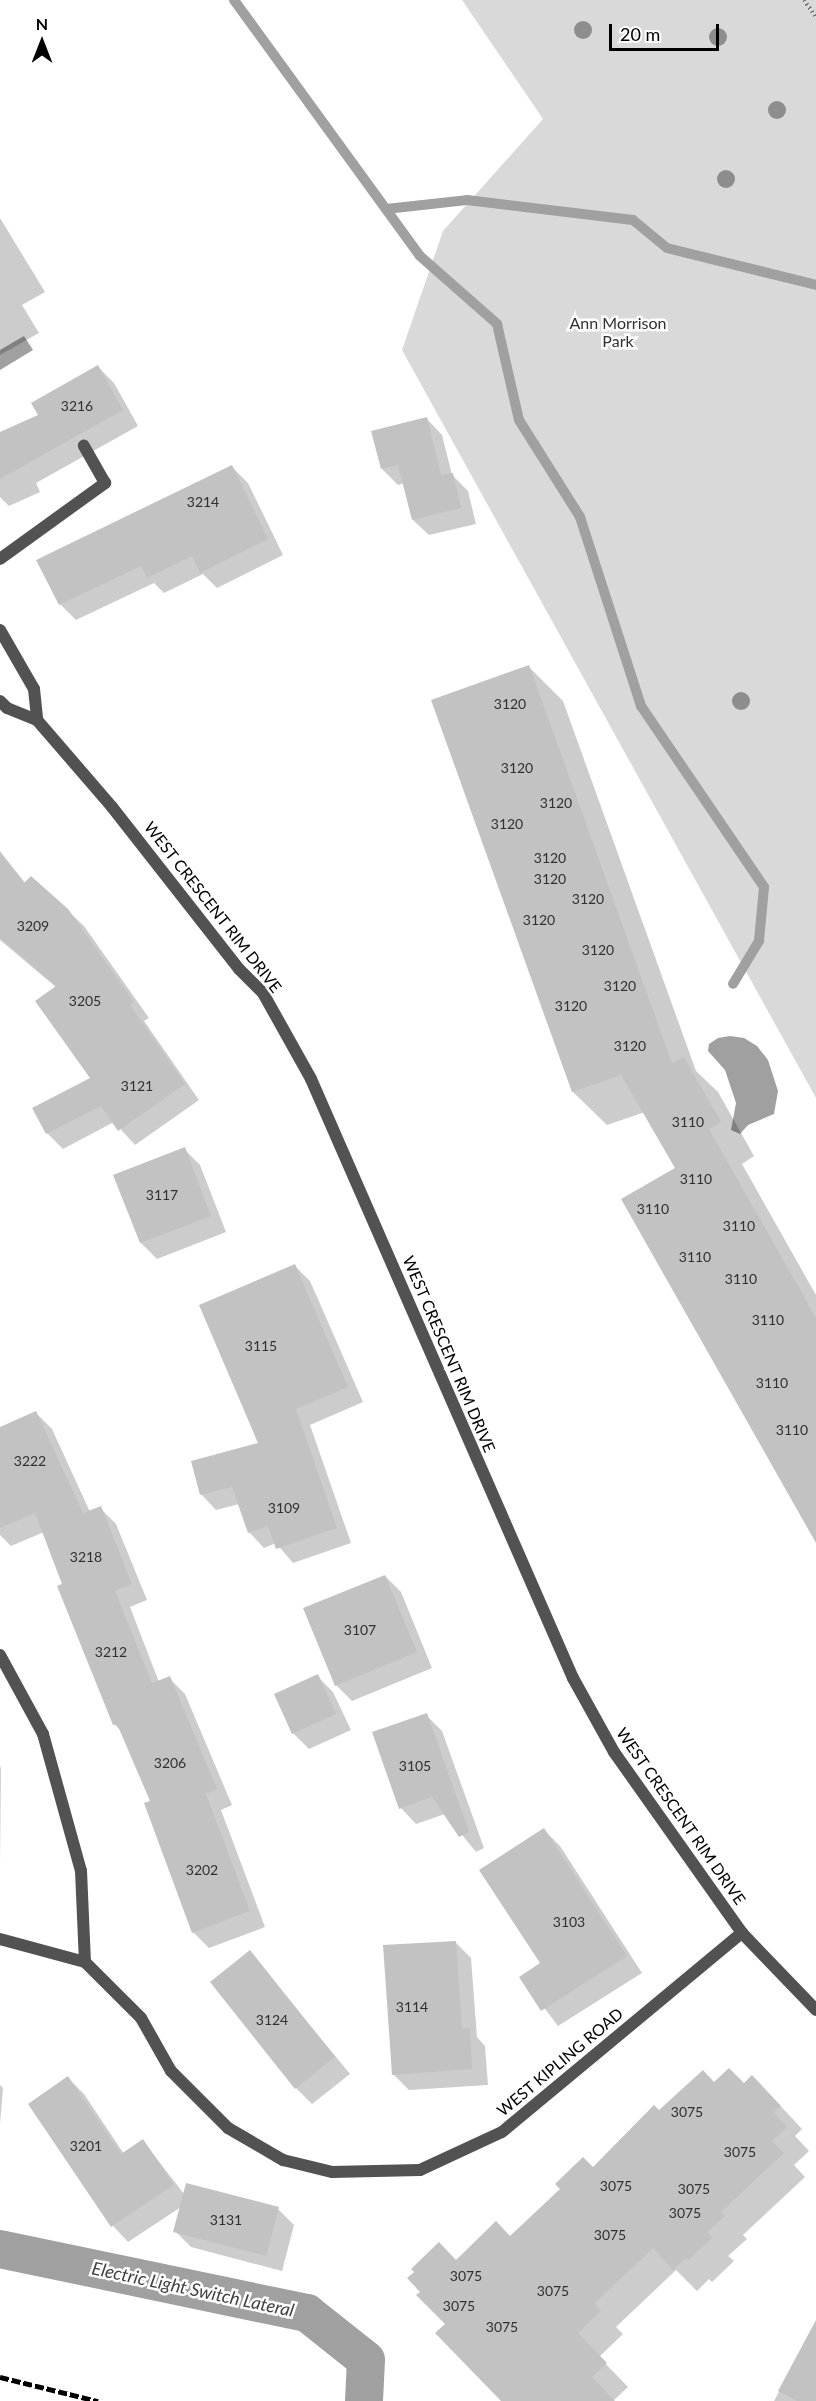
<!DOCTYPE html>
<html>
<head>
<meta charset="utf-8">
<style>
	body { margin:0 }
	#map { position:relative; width:816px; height:2401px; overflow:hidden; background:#fff; font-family:Lato,sans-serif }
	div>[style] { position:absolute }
	.green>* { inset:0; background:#d9d9d9 }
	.water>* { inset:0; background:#a0a0a0 }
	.shadow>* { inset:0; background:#0003 }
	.stream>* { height:10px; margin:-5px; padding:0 5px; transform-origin:5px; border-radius:5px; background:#a0a0a0 }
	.canal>* { height:38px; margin:-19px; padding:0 19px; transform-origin:19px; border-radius:19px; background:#a0a0a0 }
	.building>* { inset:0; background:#c2c2c2 }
	.path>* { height:4px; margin-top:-2px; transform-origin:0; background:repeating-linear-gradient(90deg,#747474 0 1.5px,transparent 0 4.5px) }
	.service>* { height:12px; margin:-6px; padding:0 6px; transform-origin:6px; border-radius:6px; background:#525252 }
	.minor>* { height:12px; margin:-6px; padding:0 6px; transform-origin:6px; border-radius:6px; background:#525252 }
	.rail>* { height:4.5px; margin-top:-2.25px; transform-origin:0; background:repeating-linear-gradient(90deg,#000 0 9px,transparent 0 12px) }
	.trees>* { width:18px; height:18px; margin:-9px; border-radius:50%; background:#8d8d8d }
	span { translate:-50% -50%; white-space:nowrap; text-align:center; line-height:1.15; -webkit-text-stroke:5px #fff; paint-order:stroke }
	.number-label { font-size:14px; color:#303030 }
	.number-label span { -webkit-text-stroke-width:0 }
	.park-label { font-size:16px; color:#303030 }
	.street-label { font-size:16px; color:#000 }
	.water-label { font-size:18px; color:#414141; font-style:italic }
	.north { position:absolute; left:12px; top:12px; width:60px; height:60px; -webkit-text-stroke:4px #fff; paint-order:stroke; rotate:0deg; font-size:16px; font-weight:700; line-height:24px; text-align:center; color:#000 }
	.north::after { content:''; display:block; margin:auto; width:21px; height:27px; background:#000; clip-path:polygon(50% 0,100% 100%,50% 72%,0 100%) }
	.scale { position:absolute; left:609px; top:24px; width:110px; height:27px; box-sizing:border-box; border:3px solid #000; border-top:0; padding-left:8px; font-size:18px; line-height:21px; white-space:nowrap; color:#000; -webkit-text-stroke:4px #fff; paint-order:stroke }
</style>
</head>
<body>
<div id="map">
	<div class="green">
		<div style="clip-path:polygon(462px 0,816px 0,816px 1098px,402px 350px,443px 231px,543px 119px)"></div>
	</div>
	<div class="water">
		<div style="clip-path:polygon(24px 336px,33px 350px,0 370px,0 350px)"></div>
		<div style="clip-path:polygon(730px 1036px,744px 1038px,757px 1046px,768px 1060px,778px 1091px,774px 1114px,748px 1125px,740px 1134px,731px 1130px,736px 1103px,725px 1070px,708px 1051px,709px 1044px,718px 1038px)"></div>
	</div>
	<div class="shadow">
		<div style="clip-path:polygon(0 218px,45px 292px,22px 305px,39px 333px,0 355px)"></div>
		<div style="clip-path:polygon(98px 367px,114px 383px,138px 426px,36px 483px,40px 492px,9px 506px,0 497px,0 434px,40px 416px)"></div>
		<div style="clip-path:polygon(427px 419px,442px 435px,452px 475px,468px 491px,476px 524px,429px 535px,413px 520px,404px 483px,398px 485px,382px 469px)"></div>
		<div style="clip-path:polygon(232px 467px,248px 483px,283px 555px,217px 588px,203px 574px,164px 593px,154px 583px,76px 620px,60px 604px)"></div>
		<div style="clip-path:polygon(529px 667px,563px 701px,696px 1071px,718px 1092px,754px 1156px,742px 1164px,816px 1295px,816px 1540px,677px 1169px,645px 1112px,607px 1125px,573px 1092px)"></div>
		<div style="clip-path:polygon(0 851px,26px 884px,67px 910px,84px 926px,149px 1018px,144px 1021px,199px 1100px,135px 1145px,114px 1122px,63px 1149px,47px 1133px,34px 1108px,92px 1079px,57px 988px,0 940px)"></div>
		<div style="clip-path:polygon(184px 1149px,200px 1165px,226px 1232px,157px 1259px,141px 1243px)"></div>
		<div style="clip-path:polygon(295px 1266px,310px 1281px,363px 1402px,310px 1425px,351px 1543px,293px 1563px,276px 1543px,264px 1548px,249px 1532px,239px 1504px,216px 1510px,201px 1494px,260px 1444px)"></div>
		<div style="clip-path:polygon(36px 1413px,52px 1429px,90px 1512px,100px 1508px,116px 1524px,147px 1600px,130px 1607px,159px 1682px,169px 1678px,185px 1694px,232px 1805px,221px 1810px,265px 1927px,209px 1948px,193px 1932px,152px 1802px,122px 1732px,114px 1724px,44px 1532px,11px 1546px,0 1535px,0 1429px)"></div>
		<div style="clip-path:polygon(385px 1576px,401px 1592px,432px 1668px,352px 1701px,336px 1685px)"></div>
		<div style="clip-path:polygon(317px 1676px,333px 1692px,351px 1730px,309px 1749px,293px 1733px)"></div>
		<div style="clip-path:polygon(426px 1715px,442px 1731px,484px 1848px,476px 1852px,445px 1814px,416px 1824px,401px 1808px)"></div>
		<div style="clip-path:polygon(0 1765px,1px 1769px,0 1864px)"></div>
		<div style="clip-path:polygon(544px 1830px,560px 1846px,642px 1973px,558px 2026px,521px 1977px,542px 1963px)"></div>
		<div style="clip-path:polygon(455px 1942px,471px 1958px,477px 2037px,485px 2046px,488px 2085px,409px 2090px,393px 2074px)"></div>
		<div style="clip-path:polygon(250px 1952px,350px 2074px,312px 2104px,296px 2088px)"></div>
		<div style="clip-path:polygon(68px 2078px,84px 2094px,124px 2154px,143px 2141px,184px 2194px,278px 2209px,294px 2225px,282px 2271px,191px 2247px,175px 2231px,181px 2207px,128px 2242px,113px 2226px,30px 2104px)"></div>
		<div style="clip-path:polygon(715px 2084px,744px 2085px,775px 2100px,802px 2129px,795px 2136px,809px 2151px,794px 2165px,805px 2177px,743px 2235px,747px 2239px,728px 2256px,734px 2261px,712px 2282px,709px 2279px,697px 2291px,676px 2270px,616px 2327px,623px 2334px,599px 2357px,628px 2387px,613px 2401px,504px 2401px,447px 2324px,457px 2261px,511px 2238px,659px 2112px)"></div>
		<div style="clip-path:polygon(0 2085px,3px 2088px,0 2124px)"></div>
		<div style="clip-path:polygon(816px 2323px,816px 2401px,774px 2401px)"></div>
	</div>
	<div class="stream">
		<div style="left:234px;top:0;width:316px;rotate:54deg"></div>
		<div style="left:420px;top:256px;width:103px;rotate:41.4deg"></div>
		<div style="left:497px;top:324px;width:98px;rotate:77.1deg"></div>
		<div style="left:519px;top:420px;width:115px;rotate:57.8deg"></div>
		<div style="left:580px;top:517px;width:199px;rotate:72.1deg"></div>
		<div style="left:641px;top:706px;width:219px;rotate:55.8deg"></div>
		<div style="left:764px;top:887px;width:54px;rotate:95.3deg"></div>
		<div style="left:759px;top:941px;width:50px;rotate:121.2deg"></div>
		<div style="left:386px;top:209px;width:81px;rotate:-6.3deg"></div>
		<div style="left:467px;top:200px;width:167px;rotate:6.9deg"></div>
		<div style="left:633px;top:220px;width:44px;rotate:39.5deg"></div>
		<div style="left:667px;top:248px;width:154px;rotate:13.9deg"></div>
	</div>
	<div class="canal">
		<div style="left:0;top:2249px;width:314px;rotate:11.8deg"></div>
		<div style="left:307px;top:2313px;width:75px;rotate:38.5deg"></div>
		<div style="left:366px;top:2360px;width:41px;rotate:92.8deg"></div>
	</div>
	<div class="building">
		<div style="clip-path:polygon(98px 365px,123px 410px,0 479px,0 432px,38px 415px,31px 403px)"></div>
		<div style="clip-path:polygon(427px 417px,441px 475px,453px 473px,461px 508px,412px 520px,398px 465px,381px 469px,371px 431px)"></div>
		<div style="clip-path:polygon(232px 465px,268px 539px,200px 573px,192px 556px,147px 578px,141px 566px,59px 605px,36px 560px)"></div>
		<div style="clip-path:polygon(529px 665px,672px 1063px,684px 1057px,721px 1122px,709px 1129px,816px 1318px,816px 1543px,621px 1199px,675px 1168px,621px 1075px,572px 1092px,431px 700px)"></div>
		<div style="clip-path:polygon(0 853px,24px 883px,31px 876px,68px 909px,134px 1002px,130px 1005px,185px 1084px,118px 1131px,101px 1106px,46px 1134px,32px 1108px,90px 1078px,35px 1001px,56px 986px,0 938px)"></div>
		<div style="clip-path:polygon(185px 1147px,211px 1216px,140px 1243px,113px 1175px)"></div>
		<div style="clip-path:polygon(295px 1264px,348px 1387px,296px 1409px,337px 1528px,276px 1549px,268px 1526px,248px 1533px,232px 1487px,200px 1495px,191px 1461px,258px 1443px,199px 1305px)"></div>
		<div style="clip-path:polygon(36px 1411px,83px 1513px,101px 1506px,132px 1584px,115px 1591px,152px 1683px,170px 1676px,217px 1789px,206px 1794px,250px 1911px,192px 1933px,144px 1803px,150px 1801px,117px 1724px,113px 1725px,57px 1586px,62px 1584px,35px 1513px,0 1528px,0 1427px)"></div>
		<div style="clip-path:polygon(385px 1575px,417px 1652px,335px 1686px,303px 1608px)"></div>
		<div style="clip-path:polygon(318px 1674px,336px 1714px,292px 1734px,274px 1694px)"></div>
		<div style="clip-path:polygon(427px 1713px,469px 1832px,459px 1837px,432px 1797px,399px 1809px,372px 1732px)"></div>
		<div style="clip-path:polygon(544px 1828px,627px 1956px,541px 2011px,519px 1977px,540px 1963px,479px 1870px)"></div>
		<div style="clip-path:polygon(456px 1941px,462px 2029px,470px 2028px,472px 2069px,392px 2075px,383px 1945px)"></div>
		<div style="clip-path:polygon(250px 1950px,335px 2057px,295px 2089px,210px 1982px)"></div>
		<div style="clip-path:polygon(729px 2068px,744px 2083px,752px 2075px,781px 2106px,773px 2112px,787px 2127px,772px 2141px,784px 2153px,721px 2212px,725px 2216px,707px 2232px,712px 2238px,688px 2260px,686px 2258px,673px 2270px,653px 2248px,595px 2303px,601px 2311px,578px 2333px,607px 2363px,592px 2377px,615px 2401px,501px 2401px,435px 2333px,445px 2324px,416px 2295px,420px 2292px,407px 2278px,414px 2272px,411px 2269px,439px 2242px,456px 2260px,496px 2221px,510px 2236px,560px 2189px,555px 2184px,583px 2157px,593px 2167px,654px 2105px,659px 2110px,703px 2070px,714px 2082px)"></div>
		<div style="clip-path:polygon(68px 2076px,121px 2154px,143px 2139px,174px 2185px,111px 2227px,28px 2104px)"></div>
		<div style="clip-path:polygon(186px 2183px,279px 2207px,266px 2256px,173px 2232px)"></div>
		<div style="clip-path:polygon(816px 2320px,816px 2401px,797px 2401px,778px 2391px)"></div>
	</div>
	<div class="path">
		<div style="left:804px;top:0;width:21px;rotate:55deg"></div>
	</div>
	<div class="service">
		<div style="left:0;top:559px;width:130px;rotate:-35.9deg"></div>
		<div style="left:105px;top:483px;width:43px;rotate:-119.6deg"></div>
	</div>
	<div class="minor">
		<div style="left:0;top:630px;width:68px;rotate:60deg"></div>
		<div style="left:34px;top:689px;width:31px;rotate:84deg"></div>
		<div style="left:0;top:701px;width:10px;rotate:45deg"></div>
		<div style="left:7px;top:708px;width:32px;rotate:22deg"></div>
		<div style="left:37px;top:720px;width:115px;rotate:49.2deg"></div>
		<div style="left:112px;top:807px;width:206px;rotate:51.9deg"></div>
		<div style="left:239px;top:969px;width:34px;rotate:45deg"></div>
		<div style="left:263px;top:993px;width:98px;rotate:60.8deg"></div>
		<div style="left:311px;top:1079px;width:654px;rotate:66.38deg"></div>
		<div style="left:573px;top:1678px;width:85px;rotate:61deg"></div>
		<div style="left:614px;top:1752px;width:222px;rotate:54.7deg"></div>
		<div style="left:742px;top:1933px;width:107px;rotate:46.1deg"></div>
		<div style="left:0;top:1655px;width:90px;rotate:61.4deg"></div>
		<div style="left:43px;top:1734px;width:142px;rotate:74.5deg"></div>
		<div style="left:81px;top:1871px;width:91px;rotate:87.5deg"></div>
		<div style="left:0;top:1939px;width:88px;rotate:15.1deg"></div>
		<div style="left:85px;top:1962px;width:79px;rotate:45deg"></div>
		<div style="left:141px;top:2018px;width:61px;rotate:60.5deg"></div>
		<div style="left:171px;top:2071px;width:81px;rotate:45deg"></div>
		<div style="left:228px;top:2128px;width:64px;rotate:30.2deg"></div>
		<div style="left:283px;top:2160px;width:50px;rotate:13.8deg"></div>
		<div style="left:332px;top:2172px;width:88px;rotate:-1.3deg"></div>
		<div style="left:420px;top:2170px;width:90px;rotate:-24.9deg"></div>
		<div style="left:502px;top:2132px;width:312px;rotate:-39.7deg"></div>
	</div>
	<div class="rail">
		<div style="left:0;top:2377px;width:101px;rotate:13.8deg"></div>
	</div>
	<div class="trees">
		<div style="left:583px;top:30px"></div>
		<div style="left:718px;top:37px"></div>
		<div style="left:777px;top:110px"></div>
		<div style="left:726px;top:179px"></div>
		<div style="left:741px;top:701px"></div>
	</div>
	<div class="number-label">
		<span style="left:77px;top:406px">3216</span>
		<span style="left:203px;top:502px">3214</span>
		<span style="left:510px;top:704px">3120</span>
		<span style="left:517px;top:768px">3120</span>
		<span style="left:556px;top:803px">3120</span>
		<span style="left:507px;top:824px">3120</span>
		<span style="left:550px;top:858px">3120</span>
		<span style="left:550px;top:879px">3120</span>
		<span style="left:588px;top:899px">3120</span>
		<span style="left:539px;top:920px">3120</span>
		<span style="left:33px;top:926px">3209</span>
		<span style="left:598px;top:950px">3120</span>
		<span style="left:620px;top:986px">3120</span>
		<span style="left:85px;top:1001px">3205</span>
		<span style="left:571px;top:1006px">3120</span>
		<span style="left:630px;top:1046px">3120</span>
		<span style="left:137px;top:1086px">3121</span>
		<span style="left:688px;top:1122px">3110</span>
		<span style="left:696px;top:1179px">3110</span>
		<span style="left:162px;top:1195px">3117</span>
		<span style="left:653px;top:1209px">3110</span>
		<span style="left:739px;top:1226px">3110</span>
		<span style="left:695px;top:1257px">3110</span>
		<span style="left:741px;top:1279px">3110</span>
		<span style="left:768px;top:1320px">3110</span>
		<span style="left:261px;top:1346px">3115</span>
		<span style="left:772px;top:1383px">3110</span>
		<span style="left:792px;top:1430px">3110</span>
		<span style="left:30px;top:1461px">3222</span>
		<span style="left:284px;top:1508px">3109</span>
		<span style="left:86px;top:1557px">3218</span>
		<span style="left:360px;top:1630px">3107</span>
		<span style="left:111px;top:1652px">3212</span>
		<span style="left:170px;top:1763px">3206</span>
		<span style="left:415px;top:1766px">3105</span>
		<span style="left:202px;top:1870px">3202</span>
		<span style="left:569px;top:1922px">3103</span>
		<span style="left:412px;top:2007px">3114</span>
		<span style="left:272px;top:2020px">3124</span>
		<span style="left:687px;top:2112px">3075</span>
		<span style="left:86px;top:2146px">3201</span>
		<span style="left:740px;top:2152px">3075</span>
		<span style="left:616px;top:2186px">3075</span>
		<span style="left:694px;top:2189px">3075</span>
		<span style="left:685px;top:2213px">3075</span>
		<span style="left:226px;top:2220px">3131</span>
		<span style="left:610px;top:2235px">3075</span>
		<span style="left:466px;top:2276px">3075</span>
		<span style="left:553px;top:2291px">3075</span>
		<span style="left:459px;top:2306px">3075</span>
		<span style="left:502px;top:2327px">3075</span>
	</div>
	<div class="park-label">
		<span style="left:618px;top:332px">Ann Morrison<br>Park</span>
	</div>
	<div class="street-label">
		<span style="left:213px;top:907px;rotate:52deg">WEST CRESCENT RIM DRIVE</span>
		<span style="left:449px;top:1354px;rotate:67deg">WEST CRESCENT RIM DRIVE</span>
		<span style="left:681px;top:1816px;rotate:55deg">WEST CRESCENT RIM DRIVE</span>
		<span style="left:560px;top:2062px;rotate:-40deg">WEST KIPLING ROAD</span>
	</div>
	<div class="water-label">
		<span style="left:193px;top:2289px;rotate:12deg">Electric Light Switch Lateral</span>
	</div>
	<div class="north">N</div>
	<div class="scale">20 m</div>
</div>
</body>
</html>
